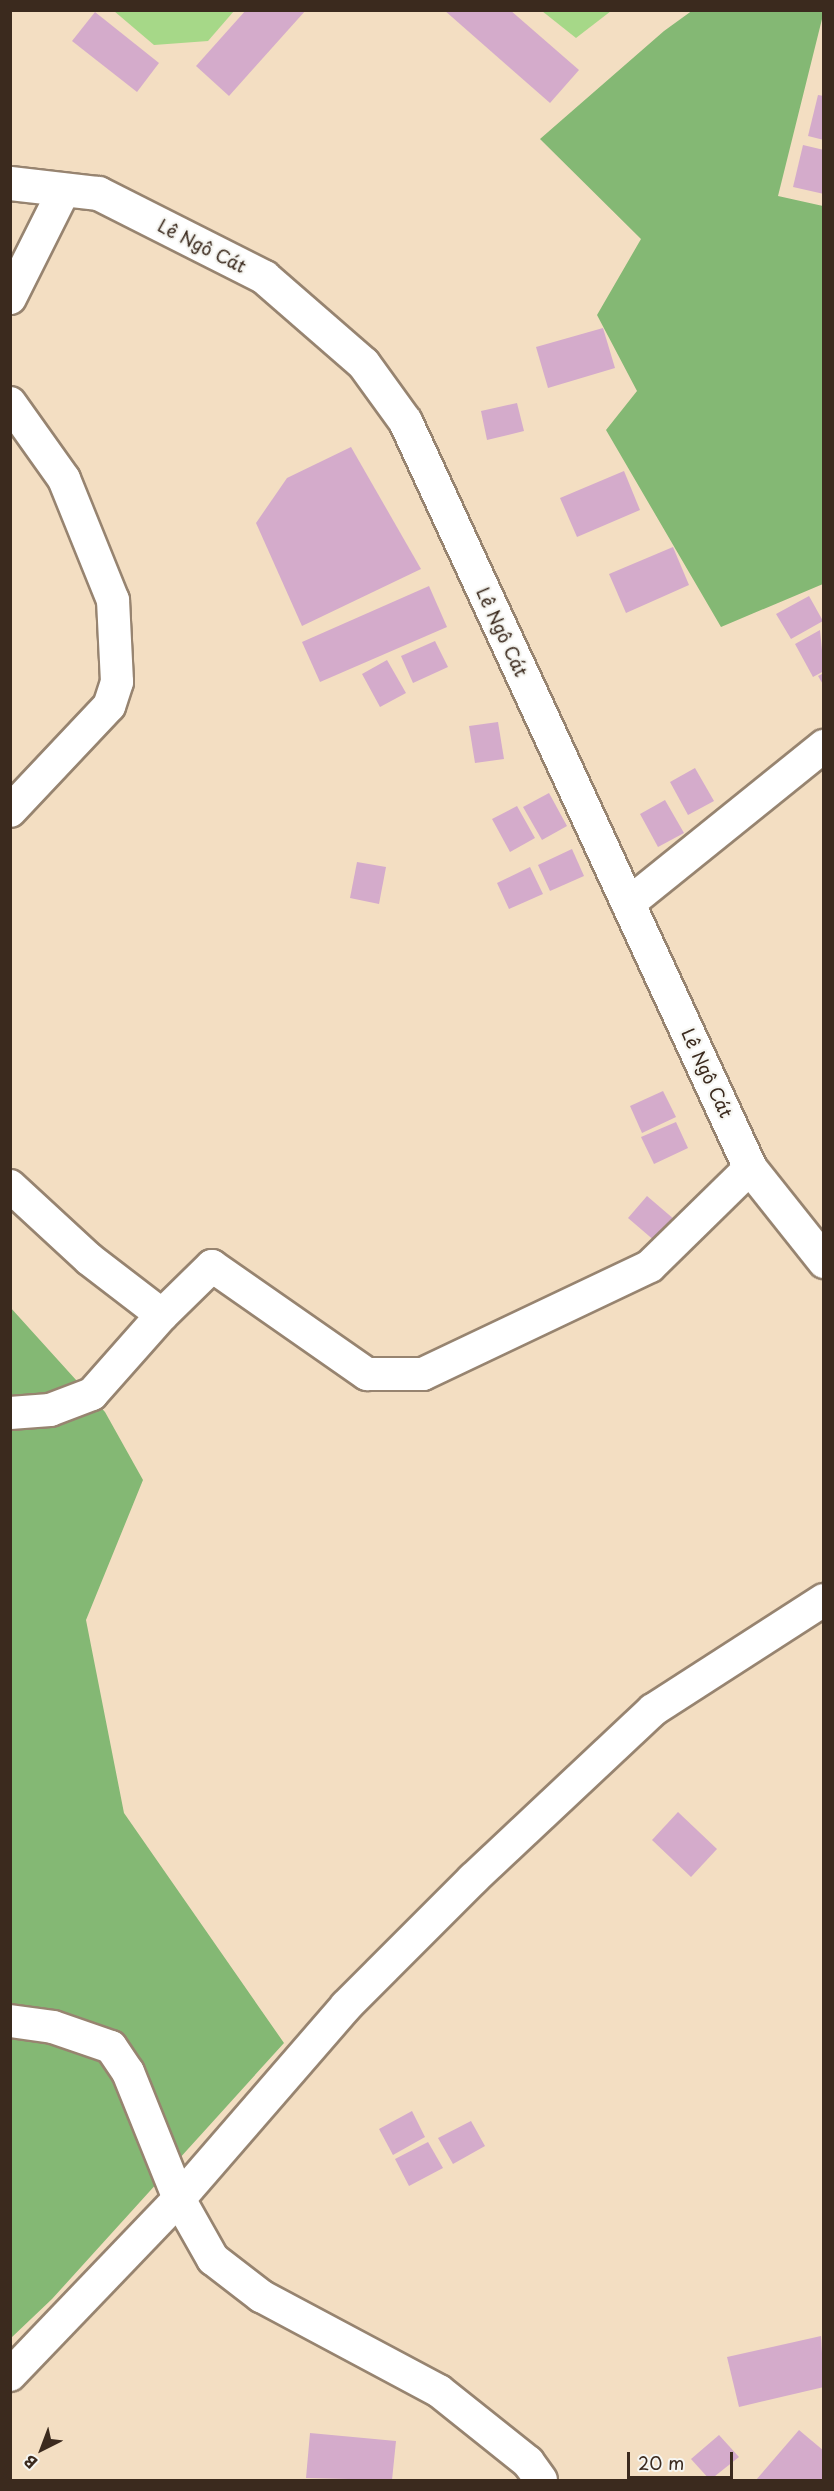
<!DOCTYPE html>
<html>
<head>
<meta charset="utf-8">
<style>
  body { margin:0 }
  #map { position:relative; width:834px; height:2491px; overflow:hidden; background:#f3dec2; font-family:"Playpen Sans",sans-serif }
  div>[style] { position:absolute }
  .green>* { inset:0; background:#a6d888 }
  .forest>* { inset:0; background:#84b874 }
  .building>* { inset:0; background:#d4abcb }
  .roads { filter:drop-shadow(2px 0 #978470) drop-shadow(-2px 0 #978470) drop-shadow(0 2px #978470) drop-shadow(0 -2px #978470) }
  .street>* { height:32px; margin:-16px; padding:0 16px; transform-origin:16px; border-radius:16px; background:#fff }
  .secondary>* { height:33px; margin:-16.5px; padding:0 16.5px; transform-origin:16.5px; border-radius:16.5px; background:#fff }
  span { translate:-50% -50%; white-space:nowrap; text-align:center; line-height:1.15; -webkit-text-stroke:4.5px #f6f6f2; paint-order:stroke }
  .street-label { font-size:18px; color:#3b2a1e }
  .frame { position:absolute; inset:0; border:12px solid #3b2a1e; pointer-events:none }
  .north { position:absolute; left:12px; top:2419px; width:60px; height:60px; -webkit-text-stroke:4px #f6f6f2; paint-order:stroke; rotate:222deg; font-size:16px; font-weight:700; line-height:24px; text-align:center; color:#3b2a1e }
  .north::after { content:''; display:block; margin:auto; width:21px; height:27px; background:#3b2a1e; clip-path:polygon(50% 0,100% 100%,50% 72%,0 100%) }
  .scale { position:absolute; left:627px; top:2452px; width:106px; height:27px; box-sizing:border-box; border:3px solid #3b2a1e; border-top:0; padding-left:8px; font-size:18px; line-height:21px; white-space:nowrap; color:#3b2a1e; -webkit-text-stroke:4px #f6f6f2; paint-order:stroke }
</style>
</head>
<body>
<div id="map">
  <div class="green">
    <div style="clip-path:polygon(114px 11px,234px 11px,208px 41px,154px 45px)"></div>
    <div style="clip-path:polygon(542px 11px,611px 11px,576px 38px)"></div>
  </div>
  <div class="forest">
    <div style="clip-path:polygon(693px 10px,824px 11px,778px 196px,823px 206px,823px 584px,721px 627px,606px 430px,637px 391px,597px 315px,641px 239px,540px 139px,664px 31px)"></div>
    <div style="clip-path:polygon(10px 1307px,105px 1412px,143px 1480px,86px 1620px,124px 1813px,284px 2043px,52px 2299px,11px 2338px)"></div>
  </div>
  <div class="building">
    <div style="clip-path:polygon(246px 10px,306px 10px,229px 96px,196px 66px)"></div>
    <div style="clip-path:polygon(444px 10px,510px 10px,579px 70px,550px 103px)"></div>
    <div style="clip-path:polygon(95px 12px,159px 63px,137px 92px,72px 41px)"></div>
    <div style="clip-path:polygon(818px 95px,824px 96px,824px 140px,808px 136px)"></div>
    <div style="clip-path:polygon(803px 145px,824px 150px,824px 194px,793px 187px)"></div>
    <div style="clip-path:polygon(603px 328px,615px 368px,548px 388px,536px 347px)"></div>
    <div style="clip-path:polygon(517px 403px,524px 431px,487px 440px,481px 411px)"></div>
    <div style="clip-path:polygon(351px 447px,421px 569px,302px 626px,256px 523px,287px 478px)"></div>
    <div style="clip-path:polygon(624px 471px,640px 510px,577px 537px,560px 498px)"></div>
    <div style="clip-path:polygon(673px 547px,689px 585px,626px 613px,609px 574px)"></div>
    <div style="clip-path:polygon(429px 586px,447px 627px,320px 682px,302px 642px)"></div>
    <div style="clip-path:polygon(809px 596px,823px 621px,791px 639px,776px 614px)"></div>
    <div style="clip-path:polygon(820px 630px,824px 671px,813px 677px,795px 644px)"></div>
    <div style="clip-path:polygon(435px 641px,448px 667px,413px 683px,401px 656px)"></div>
    <div style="clip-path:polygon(387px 660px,406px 693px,380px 707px,362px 674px)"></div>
    <div style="clip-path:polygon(824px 673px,824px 686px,818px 676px)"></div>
    <div style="clip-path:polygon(498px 722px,504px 759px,475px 763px,469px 726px)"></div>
    <div style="clip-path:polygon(695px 768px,714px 801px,688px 815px,670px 782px)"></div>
    <div style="clip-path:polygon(549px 793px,567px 826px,542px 840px,523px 807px)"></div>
    <div style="clip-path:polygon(665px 800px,684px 833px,658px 847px,640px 814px)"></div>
    <div style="clip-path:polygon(517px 806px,535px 838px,510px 852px,492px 819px)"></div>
    <div style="clip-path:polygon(572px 849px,584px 876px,550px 891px,538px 865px)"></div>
    <div style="clip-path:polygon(357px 862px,386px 867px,379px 904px,350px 898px)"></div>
    <div style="clip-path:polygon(530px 867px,543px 894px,509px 909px,497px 883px)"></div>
    <div style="clip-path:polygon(663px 1091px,676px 1117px,642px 1133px,630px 1106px)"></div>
    <div style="clip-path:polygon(676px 1122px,688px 1148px,654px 1164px,641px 1137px)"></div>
    <div style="clip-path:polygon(647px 1196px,675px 1220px,656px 1242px,628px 1218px)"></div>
    <div style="clip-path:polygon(678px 1812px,717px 1849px,691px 1877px,652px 1840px)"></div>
    <div style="clip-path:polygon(412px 2111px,425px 2137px,393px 2155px,379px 2129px)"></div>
    <div style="clip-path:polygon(471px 2121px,485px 2146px,453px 2164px,438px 2138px)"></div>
    <div style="clip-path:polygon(428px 2142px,443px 2168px,409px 2186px,395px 2159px)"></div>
    <div style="clip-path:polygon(821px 2336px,824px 2387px,739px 2407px,727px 2357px)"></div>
    <div style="clip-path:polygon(799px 2430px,824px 2451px,824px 2480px,756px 2480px)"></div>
    <div style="clip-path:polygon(310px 2433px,396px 2441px,392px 2480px,306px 2478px)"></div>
    <div style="clip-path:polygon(719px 2435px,739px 2457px,710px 2480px,691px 2459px)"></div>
  </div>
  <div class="roads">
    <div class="street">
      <div style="left:10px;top:298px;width:121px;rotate:-63.4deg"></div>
      <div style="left:10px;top:403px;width:93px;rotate:54.6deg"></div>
      <div style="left:64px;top:479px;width:131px;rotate:68deg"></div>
      <div style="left:113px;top:600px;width:82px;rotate:87.2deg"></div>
      <div style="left:117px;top:682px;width:25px;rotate:108deg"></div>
      <div style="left:109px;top:706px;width:144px;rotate:133.3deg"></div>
      <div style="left:628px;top:904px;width:252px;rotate:-38.9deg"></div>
      <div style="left:10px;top:1186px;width:108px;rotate:42.7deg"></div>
      <div style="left:89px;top:1259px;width:92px;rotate:37.5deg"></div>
      <div style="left:162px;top:1315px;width:70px;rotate:-44.4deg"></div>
      <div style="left:212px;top:1266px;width:189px;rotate:34.9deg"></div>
      <div style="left:367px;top:1374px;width:56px"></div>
      <div style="left:423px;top:1374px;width:251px;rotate:-25.4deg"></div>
      <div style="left:650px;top:1266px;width:140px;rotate:-44.4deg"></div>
      <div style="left:10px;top:1413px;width:40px;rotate:-4.3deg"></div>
      <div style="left:50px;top:1410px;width:45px;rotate:-20.9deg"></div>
      <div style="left:92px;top:1394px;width:106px;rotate:-48.5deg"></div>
      <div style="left:10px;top:2021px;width:43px;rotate:7.9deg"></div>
      <div style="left:53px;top:2027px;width:61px;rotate:19deg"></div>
      <div style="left:111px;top:2047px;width:30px;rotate:56deg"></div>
      <div style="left:128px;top:2072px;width:137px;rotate:68.1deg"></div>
      <div style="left:179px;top:2199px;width:69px;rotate:60.5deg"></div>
      <div style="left:213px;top:2259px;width:61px;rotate:37.6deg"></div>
      <div style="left:261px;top:2296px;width:202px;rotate:28.1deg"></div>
      <div style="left:439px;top:2391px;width:114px;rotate:38.6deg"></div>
      <div style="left:528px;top:2462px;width:22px;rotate:54deg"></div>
      <div style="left:10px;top:2375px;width:244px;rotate:-46.2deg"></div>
      <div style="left:179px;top:2199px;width:255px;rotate:-49.1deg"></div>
      <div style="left:346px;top:2006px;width:180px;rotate:-45deg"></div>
      <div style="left:473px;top:1879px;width:247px;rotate:-43.2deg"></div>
      <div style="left:653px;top:1710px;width:203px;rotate:-32.8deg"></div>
    </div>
    <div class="secondary">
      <div style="left:10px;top:183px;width:89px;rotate:6.5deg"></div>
      <div style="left:98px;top:193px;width:186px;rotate:26.8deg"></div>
      <div style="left:264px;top:277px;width:131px;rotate:41deg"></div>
      <div style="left:363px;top:363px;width:72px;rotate:54.1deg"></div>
      <div style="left:405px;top:421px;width:823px;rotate:65.21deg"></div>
      <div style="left:750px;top:1168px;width:119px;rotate:51.5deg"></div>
    </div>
  </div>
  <div class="street-label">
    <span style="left:202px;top:246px;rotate:27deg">Lê Ngô Cát</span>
    <span style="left:502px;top:632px;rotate:65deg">Lê Ngô Cát</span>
    <span style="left:707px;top:1073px;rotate:65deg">Lê Ngô Cát</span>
  </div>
  <div class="frame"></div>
  <div class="north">B</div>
  <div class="scale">20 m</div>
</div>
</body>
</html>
